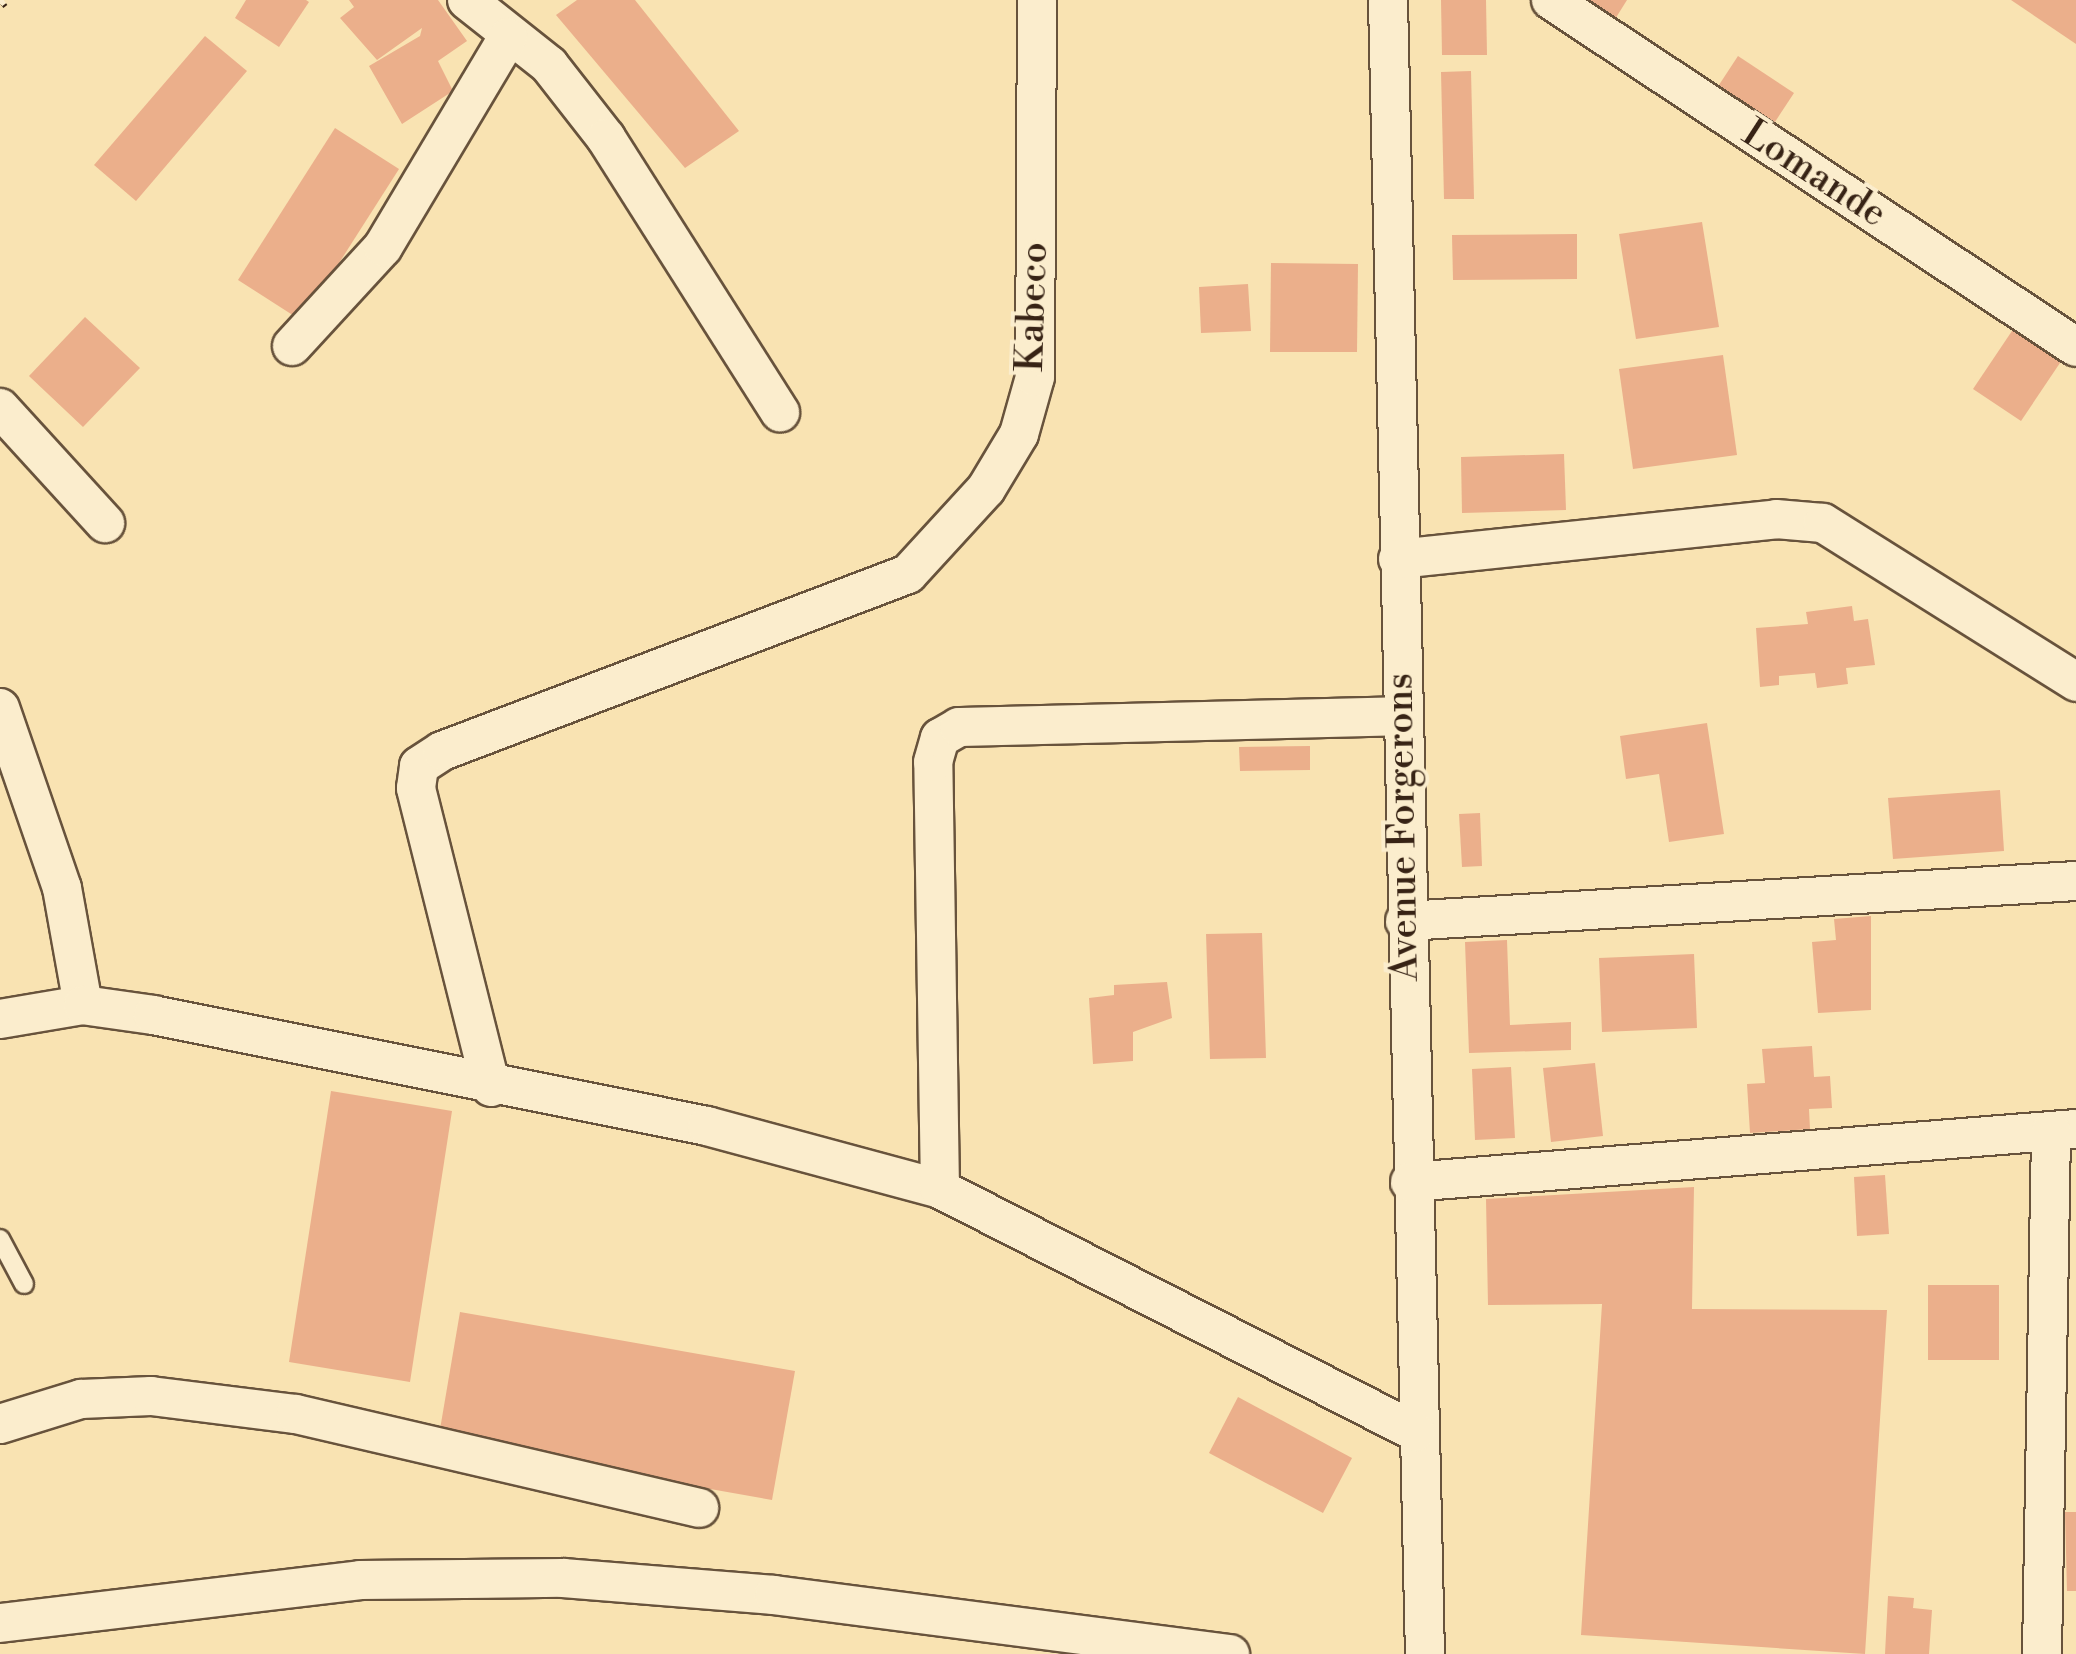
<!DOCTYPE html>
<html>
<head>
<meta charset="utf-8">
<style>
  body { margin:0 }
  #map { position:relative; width:2076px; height:1654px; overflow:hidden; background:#f9e3b2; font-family:"Libre Bodoni",serif }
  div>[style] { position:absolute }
  .building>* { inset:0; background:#ebaf8b }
  .roads { filter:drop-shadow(2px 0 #68533c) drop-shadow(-2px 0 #68533c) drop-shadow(0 2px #68533c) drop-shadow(0 -2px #68533c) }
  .lane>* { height:18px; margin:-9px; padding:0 9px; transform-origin:9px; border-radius:9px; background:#fbedcd }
  .street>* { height:38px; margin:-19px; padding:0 19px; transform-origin:19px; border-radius:19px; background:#fbedcd }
  .rail>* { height:11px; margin-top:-5.5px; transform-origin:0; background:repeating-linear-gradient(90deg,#fbedcd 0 22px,#372315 0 44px); box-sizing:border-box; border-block:2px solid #372315 }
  span { translate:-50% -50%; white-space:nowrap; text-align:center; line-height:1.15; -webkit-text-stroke:8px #fbedcd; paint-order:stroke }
  .street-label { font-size:38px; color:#372315 }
</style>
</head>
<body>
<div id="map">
  <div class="building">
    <div style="clip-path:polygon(246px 0,306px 0,309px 2px,279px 47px,235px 18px)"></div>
    <div style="clip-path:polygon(349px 0,438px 0,467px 41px,438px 61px,453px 91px,402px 124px,369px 66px,420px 36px,422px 28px,377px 60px,340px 18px,354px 7px)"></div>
    <div style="clip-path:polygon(577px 0,635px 0,739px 131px,685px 168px,556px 15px)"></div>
    <div style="clip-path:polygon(1441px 0,1486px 0,1487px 55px,1442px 55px)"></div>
    <div style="clip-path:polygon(1574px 0,1627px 0,1612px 24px)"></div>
    <div style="clip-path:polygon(2011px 0,2076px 0,2076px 44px)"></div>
    <div style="clip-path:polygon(205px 36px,247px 71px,136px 201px,94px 165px)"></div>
    <div style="clip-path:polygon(1738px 56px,1794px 93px,1771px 128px,1715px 91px)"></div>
    <div style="clip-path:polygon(1471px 71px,1474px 199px,1444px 199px,1441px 72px)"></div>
    <div style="clip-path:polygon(335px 128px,399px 169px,302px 321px,238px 280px)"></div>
    <div style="clip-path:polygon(1702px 222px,1719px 327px,1636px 339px,1619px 234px)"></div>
    <div style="clip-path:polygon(1577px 234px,1577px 279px,1453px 280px,1452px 235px)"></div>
    <div style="clip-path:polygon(1271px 263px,1358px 264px,1357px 352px,1270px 352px)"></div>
    <div style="clip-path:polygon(1248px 284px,1251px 331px,1201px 333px,1199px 287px)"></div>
    <div style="clip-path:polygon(85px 317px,140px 368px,83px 427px,29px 376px)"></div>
    <div style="clip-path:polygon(2018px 322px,2066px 354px,2021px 421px,1973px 389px)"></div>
    <div style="clip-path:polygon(1723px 355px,1737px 455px,1633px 469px,1619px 369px)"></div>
    <div style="clip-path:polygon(1564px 454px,1566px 510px,1462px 513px,1461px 457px)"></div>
    <div style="clip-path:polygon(1852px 606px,1854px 621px,1868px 619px,1875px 665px,1846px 668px,1848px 684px,1817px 688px,1815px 673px,1779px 676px,1779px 685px,1760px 687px,1756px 628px,1808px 624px,1806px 612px)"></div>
    <div style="clip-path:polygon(1707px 723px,1724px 834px,1669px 842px,1659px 774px,1626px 779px,1620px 736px)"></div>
    <div style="clip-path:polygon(1310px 746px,1310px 770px,1240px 771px,1239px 747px)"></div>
    <div style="clip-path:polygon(2000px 790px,2004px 851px,1893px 859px,1888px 798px)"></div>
    <div style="clip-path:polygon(1480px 813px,1482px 866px,1462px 867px,1459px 814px)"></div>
    <div style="clip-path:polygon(1871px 916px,1871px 1010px,1818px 1013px,1812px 942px,1836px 940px,1834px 919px)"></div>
    <div style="clip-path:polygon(1262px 933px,1266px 1058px,1210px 1059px,1206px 934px)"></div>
    <div style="clip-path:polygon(1507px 940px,1510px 1025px,1571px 1022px,1571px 1050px,1469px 1053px,1465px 942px)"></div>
    <div style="clip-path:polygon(1694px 954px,1697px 1028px,1602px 1032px,1599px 958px)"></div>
    <div style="clip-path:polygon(1167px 982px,1172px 1018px,1133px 1032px,1133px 1061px,1093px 1064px,1089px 998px,1114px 995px,1114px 985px)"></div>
    <div style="clip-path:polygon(1812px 1046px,1814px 1077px,1830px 1076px,1832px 1108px,1809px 1109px,1810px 1129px,1750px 1133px,1747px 1084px,1765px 1083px,1762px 1049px)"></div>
    <div style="clip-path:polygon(1595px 1063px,1603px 1136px,1551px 1142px,1543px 1068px)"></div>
    <div style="clip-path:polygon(1511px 1067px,1515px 1138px,1475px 1140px,1472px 1069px)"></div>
    <div style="clip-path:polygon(331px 1091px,452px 1111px,410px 1382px,289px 1362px)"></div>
    <div style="clip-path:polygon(1885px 1175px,1889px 1234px,1857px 1236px,1854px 1177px)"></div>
    <div style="clip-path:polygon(1694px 1187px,1692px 1309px,1887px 1310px,1865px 1654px,1581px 1635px,1602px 1304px,1488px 1305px,1486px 1199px)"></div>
    <div style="clip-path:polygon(1928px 1285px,1999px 1285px,1999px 1360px,1928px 1360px)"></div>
    <div style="clip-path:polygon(460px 1312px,795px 1371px,772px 1500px,438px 1441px)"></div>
    <div style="clip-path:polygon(1238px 1397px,1352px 1458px,1323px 1513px,1209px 1453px)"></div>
    <div style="clip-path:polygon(2065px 1512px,2076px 1512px,2076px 1591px,2067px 1591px)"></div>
    <div style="clip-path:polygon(1888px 1596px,1914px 1598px,1913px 1608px,1932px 1610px,1929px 1654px,1885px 1654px)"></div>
  </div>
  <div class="roads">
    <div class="lane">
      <div style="left:0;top:1239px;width:51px;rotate:61.9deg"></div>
    </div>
    <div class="street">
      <div style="left:467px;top:0;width:105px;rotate:38.4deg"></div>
      <div style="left:549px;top:65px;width:93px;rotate:52deg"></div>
      <div style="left:606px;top:138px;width:325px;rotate:57.6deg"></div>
      <div style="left:1388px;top:0;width:1654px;rotate:88.72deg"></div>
      <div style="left:1551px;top:0;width:629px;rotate:33.46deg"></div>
      <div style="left:292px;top:346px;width:134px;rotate:-47.4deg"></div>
      <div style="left:383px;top:247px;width:244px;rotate:-59.2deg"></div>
      <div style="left:0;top:408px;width:156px;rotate:47.6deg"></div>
      <div style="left:1398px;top:559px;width:380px;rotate:-6deg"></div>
      <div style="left:1776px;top:519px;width:47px;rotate:4.9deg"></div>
      <div style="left:1823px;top:523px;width:299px;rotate:32.1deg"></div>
      <div style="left:0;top:708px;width:190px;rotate:71deg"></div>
      <div style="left:62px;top:888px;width:119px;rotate:79.8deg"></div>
      <div style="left:1405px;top:921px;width:672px;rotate:-3.41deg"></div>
      <div style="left:0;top:1019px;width:84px;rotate:-9.6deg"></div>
      <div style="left:83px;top:1005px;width:71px;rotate:8.1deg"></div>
      <div style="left:153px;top:1015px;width:565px;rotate:11.33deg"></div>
      <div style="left:707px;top:1126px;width:241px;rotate:15.1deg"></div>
      <div style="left:940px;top:1189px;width:534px;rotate:27.04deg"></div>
      <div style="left:491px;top:1087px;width:308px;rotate:-104.1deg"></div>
      <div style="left:416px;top:788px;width:22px;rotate:-82deg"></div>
      <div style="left:419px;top:766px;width:27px;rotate:-33deg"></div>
      <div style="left:442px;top:751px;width:498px;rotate:-20.8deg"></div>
      <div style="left:908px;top:574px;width:115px;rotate:-47.5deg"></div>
      <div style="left:986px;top:489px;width:64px;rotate:-59deg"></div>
      <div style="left:1019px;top:434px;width:59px;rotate:-74.3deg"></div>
      <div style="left:1035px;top:377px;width:377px;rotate:-89.7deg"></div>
      <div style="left:1410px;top:1182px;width:668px;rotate:-4.55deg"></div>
      <div style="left:940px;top:1189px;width:427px;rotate:-90.9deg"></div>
      <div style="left:933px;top:762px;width:25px;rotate:-74deg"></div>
      <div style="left:940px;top:738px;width:22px;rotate:-30deg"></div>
      <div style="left:959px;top:727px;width:441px;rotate:-1.4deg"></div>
      <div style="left:0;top:1424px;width:85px;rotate:-17.2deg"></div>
      <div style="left:81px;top:1399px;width:70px;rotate:-2.5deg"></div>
      <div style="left:151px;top:1396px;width:146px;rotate:7.1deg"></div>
      <div style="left:296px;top:1414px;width:414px;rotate:13.1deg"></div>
      <div style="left:0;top:1623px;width:363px;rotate:-6.8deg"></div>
      <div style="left:360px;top:1580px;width:203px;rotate:-0.6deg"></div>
      <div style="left:563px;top:1578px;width:212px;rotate:4.6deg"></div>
      <div style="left:774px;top:1595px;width:460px;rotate:7.4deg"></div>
      <div style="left:2042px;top:1654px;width:523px;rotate:-89.01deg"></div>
    </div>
  </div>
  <div class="rail">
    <div style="left:0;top:3px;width:5px;rotate:-37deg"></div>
  </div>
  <div class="street-label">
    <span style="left:1814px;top:174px;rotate:33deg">Lomande</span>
    <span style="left:1033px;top:307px;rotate:-88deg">Kabeco</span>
    <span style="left:1403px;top:827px;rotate:-91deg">Avenue Forgerons</span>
  </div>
</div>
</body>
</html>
